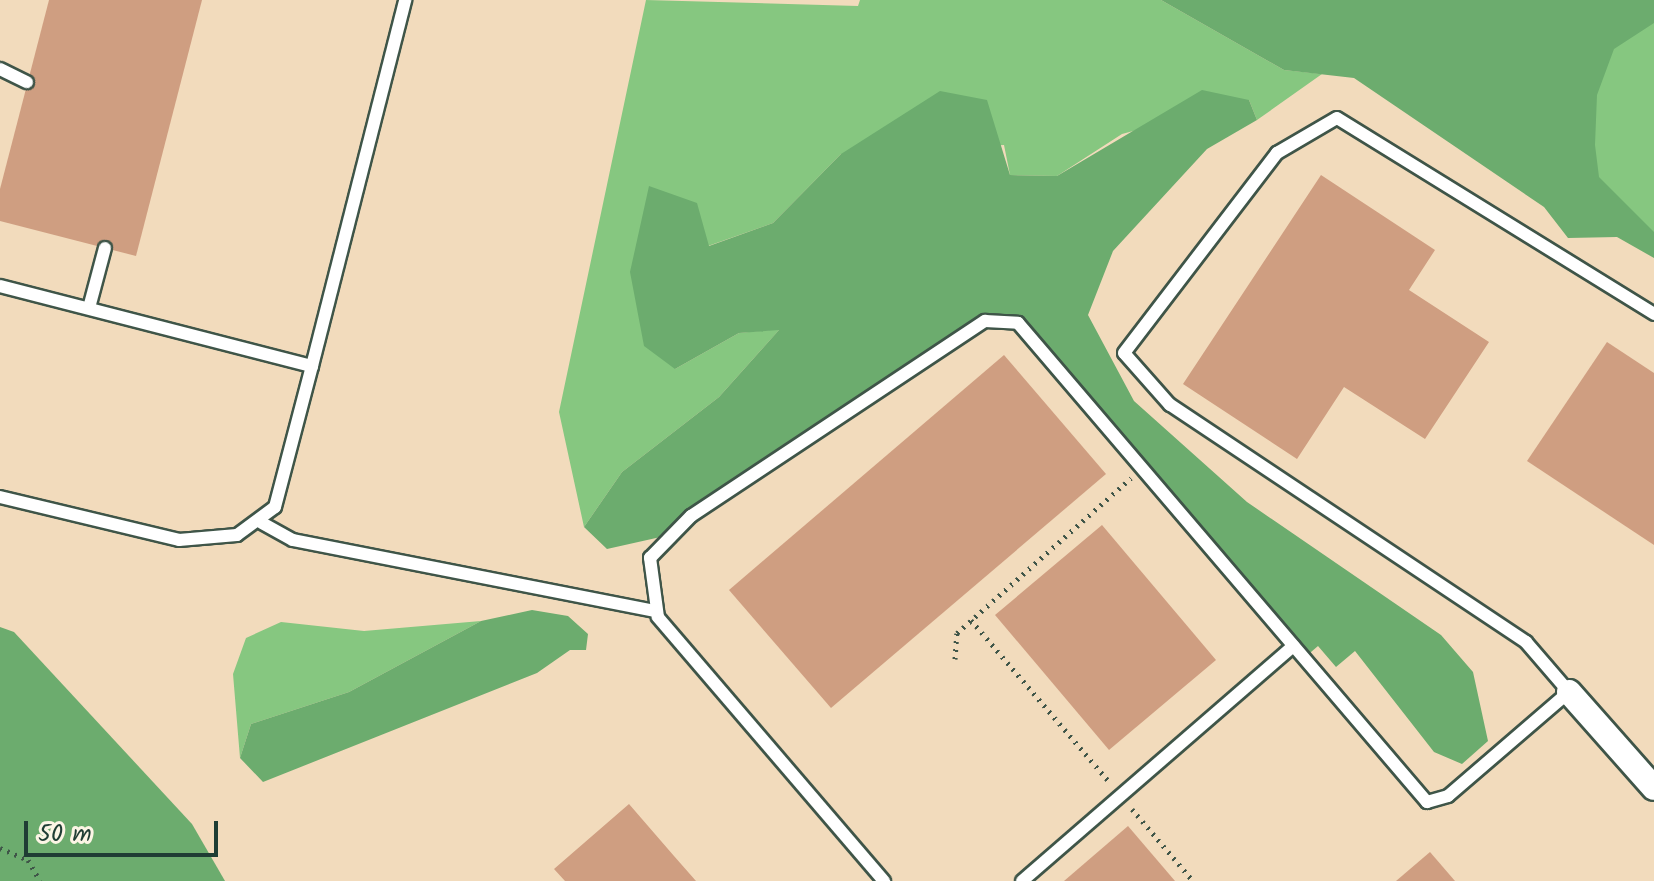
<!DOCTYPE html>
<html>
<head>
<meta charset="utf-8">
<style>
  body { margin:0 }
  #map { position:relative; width:1654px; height:881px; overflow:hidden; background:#f2dbbc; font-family:Kalam,sans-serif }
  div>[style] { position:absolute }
  .green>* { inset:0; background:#86c780 }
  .forest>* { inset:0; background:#6cac6e }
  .building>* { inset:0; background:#cf9e81 }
  .path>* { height:5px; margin-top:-2.5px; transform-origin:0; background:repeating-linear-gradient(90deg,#3f5548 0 2px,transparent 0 8px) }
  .roads { filter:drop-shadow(2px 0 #3f5548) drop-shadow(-2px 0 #3f5548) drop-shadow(0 2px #3f5548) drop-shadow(0 -2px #3f5548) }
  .lane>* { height:12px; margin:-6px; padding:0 6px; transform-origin:6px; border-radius:6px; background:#fff }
  .street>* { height:24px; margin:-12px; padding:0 12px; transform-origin:12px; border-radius:12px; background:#fff }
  span { translate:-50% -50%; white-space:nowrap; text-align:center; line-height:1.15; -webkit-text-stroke:7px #fcf5e5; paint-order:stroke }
  .scale { position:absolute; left:24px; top:821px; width:194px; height:36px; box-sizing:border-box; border:4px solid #1f3d34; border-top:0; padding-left:10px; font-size:24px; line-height:28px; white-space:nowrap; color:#1f3d34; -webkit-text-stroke:6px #fcf5e5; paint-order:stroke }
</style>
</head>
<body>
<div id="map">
  <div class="green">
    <div style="clip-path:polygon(646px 0,858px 6px,860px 0,1161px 0,1284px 70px,1322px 74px,1257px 120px,1249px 100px,1122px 134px,1057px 176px,1010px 175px,1004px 145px,841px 154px,773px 223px,708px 246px,675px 369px,739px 333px,780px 329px,719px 397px,622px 472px,584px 527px,559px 412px)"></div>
    <div style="clip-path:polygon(1654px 0,1654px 248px,1353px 52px)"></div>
    <div style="clip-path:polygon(481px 621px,349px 692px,251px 724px,240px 758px,233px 674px,246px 638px,281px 622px,364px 631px)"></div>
  </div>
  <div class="forest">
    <div style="clip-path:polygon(1161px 0,1654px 0,1654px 23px,1614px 49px,1597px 95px,1595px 145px,1599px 177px,1654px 232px,1654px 258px,1617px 237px,1568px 238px,1544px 207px,1354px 78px,1284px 70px)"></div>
    <div style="clip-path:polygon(1202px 90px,1249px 100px,1257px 120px,1207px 149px,1113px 251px,1088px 315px,1134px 401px,1247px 502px,1441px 635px,1473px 672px,1488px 741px,1462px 764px,1434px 752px,1355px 651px,1336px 667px,1318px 646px,1304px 658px,1018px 323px,985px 321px,665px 536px,607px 549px,584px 527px,622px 472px,719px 397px,779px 330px,739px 333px,675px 369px,644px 346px,630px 272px,649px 186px,697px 203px,709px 246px,773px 223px,841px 154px,940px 91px,987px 100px,1010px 175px,1057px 176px)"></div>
    <div style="clip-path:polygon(532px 610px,568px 616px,588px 634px,586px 650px,570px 650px,537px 673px,263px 782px,240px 758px,251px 724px,349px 692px,481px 621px)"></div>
    <div style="clip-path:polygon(0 627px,14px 632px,192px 824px,225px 881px,0 881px)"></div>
  </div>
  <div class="building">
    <div style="clip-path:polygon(49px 0,202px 0,136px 256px,0 221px,0 189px)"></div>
    <div style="clip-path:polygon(1321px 175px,1435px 250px,1409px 290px,1489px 342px,1425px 439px,1344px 387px,1297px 459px,1183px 384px)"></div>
    <div style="clip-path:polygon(1607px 342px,1654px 373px,1654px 545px,1527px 461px)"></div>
    <div style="clip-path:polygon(1004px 355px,1106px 474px,831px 708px,729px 590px)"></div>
    <div style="clip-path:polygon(1102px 525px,1216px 660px,1109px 750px,995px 615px)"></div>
    <div style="clip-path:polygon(629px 804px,674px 856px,696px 881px,565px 881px,554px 869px)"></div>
    <div style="clip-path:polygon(1128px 826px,1175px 881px,1064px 881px)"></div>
    <div style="clip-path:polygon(1430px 852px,1455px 881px,1396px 881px)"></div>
  </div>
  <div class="path">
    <div style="left:971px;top:620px;width:214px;rotate:49.5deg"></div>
    <div style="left:955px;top:659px;width:26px;rotate:-86deg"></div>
    <div style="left:957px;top:633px;width:233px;rotate:-41.7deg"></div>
    <div style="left:1132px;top:809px;width:94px;rotate:49.7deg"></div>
    <div style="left:0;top:848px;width:30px;rotate:23deg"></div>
    <div style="left:28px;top:860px;width:24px;rotate:60deg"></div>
  </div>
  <div class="roads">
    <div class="lane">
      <div style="left:0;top:69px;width:30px;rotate:26deg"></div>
      <div style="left:0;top:286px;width:322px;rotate:14.4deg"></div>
      <div style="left:312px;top:366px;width:378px;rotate:-75.7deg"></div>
      <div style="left:89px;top:308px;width:62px;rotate:-75.1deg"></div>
      <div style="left:0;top:497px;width:184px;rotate:13.5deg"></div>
      <div style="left:179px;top:540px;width:58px;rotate:-4.9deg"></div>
      <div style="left:237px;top:535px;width:47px;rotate:-36.4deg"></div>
      <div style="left:275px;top:507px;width:146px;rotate:-75.3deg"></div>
      <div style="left:262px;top:523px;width:35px;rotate:29deg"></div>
      <div style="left:293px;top:540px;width:370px;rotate:11.1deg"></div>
      <div style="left:884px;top:881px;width:348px;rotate:-130.6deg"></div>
      <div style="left:658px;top:617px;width:60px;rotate:-97.7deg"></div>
      <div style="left:650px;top:558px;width:59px;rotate:-45.7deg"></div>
      <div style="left:691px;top:516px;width:353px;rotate:-33.6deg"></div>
      <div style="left:985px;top:321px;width:33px;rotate:3deg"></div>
      <div style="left:1018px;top:323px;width:630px;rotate:49.51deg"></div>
      <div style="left:1427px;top:802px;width:22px;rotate:-16deg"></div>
      <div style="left:1448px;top:796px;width:160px;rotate:-40.7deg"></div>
      <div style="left:1569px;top:692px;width:66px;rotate:-130.7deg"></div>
      <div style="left:1526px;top:642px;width:428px;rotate:-146.3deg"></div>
      <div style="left:1170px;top:405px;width:69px;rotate:-131.5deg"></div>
      <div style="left:1124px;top:353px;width:252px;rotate:-52.6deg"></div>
      <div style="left:1277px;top:153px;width:69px;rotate:-30.3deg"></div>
      <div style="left:1337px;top:118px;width:373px;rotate:31.7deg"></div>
      <div style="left:1022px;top:881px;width:359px;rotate:-40.9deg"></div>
    </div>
    <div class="street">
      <div style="left:1569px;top:692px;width:128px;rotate:48.5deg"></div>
    </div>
  </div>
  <div class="scale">50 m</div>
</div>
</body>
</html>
